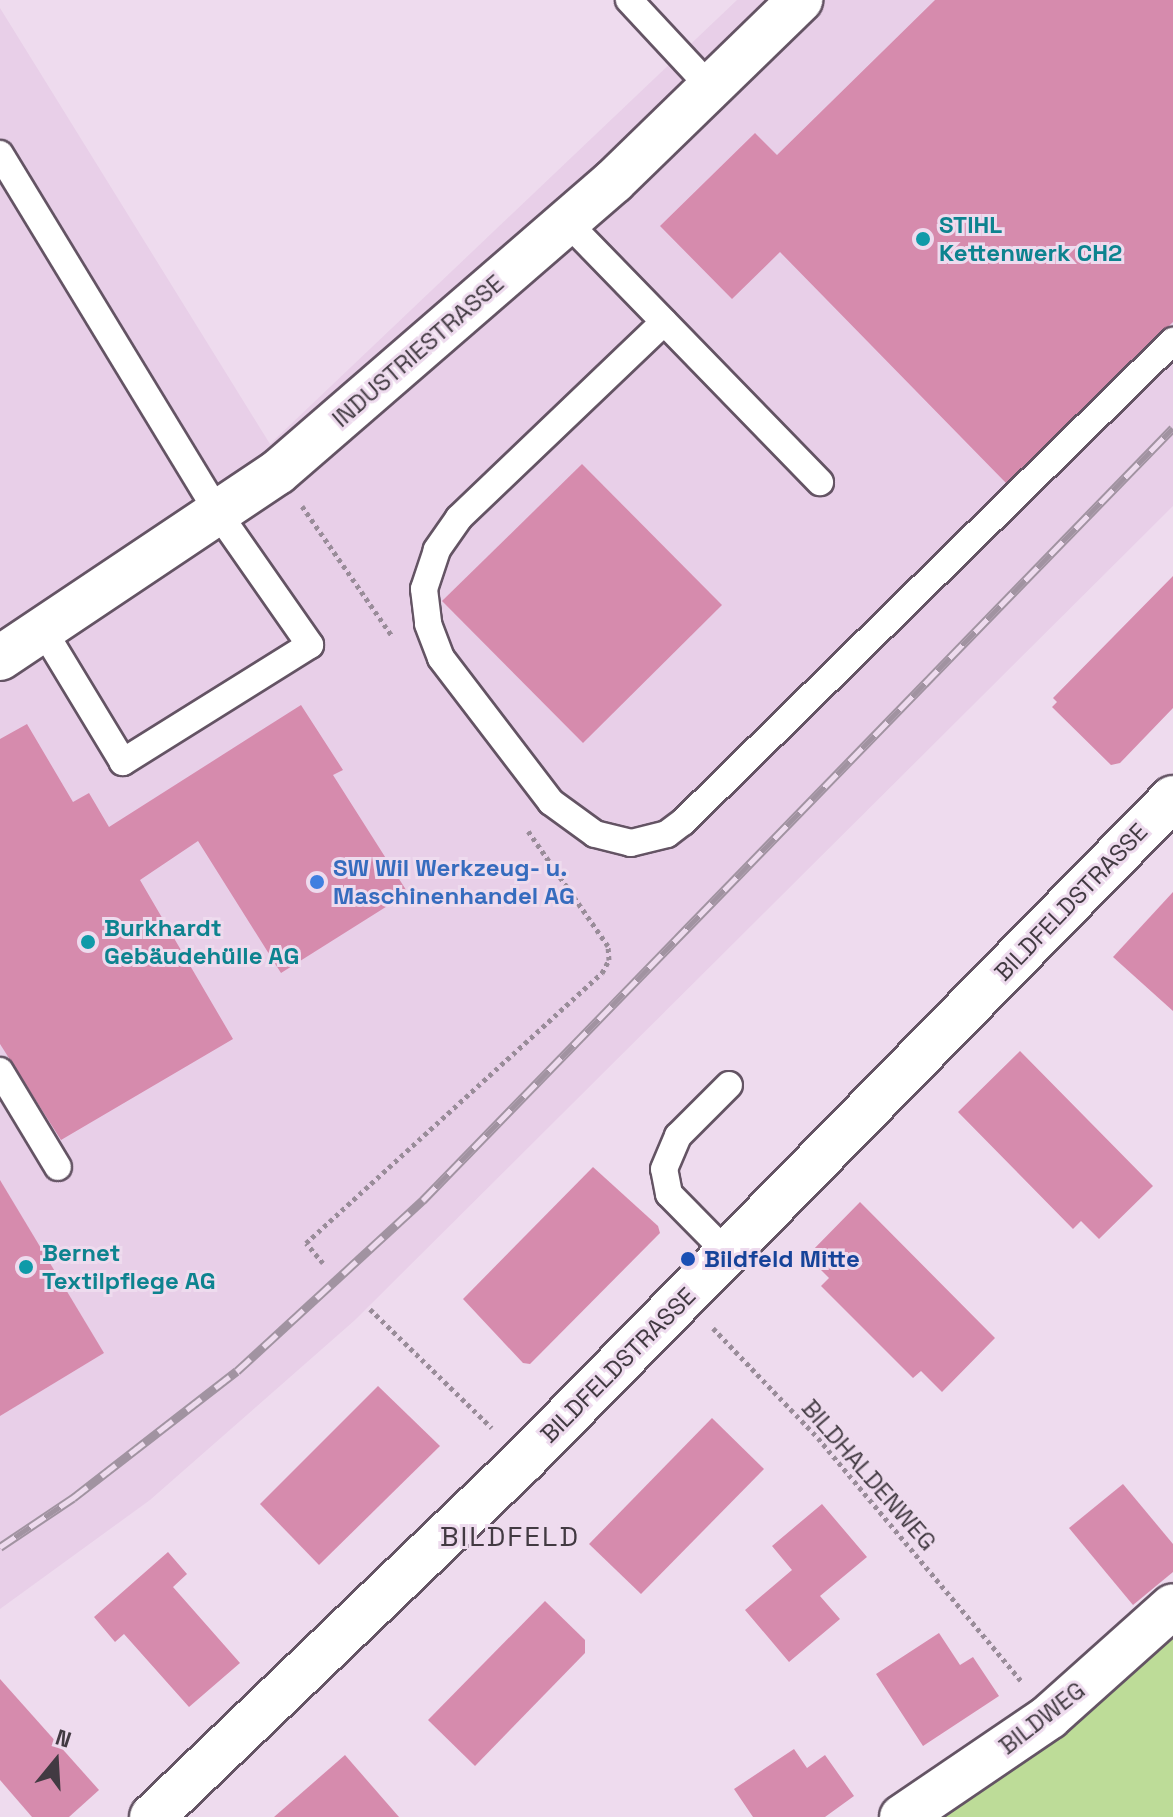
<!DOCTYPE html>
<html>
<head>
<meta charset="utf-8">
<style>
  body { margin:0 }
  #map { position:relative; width:1173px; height:1817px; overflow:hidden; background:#eedbee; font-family:"Space Grotesk",sans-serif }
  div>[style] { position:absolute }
  .built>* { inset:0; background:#e8cfe8 }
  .green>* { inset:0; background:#bddc98 }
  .building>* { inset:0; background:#d68bad }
  .path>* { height:5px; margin-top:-2.5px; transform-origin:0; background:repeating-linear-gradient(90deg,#998c99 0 4px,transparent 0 8px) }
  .roads { filter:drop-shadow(2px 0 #645464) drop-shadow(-2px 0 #645464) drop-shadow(0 2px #645464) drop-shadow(0 -2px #645464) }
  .lane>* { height:26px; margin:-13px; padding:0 13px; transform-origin:13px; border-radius:13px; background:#fff }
  .street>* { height:44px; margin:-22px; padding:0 22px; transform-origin:22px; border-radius:22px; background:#fff }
  .rail>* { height:9px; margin-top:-4.5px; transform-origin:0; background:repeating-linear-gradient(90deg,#eedbee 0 18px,#a193a1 0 36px); box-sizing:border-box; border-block:2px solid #a193a1 }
  .dots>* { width:22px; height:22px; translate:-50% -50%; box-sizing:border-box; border:4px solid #eedbee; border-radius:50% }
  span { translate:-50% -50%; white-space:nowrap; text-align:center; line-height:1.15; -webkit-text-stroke:6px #eedbee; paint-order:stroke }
  .culture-label { font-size:24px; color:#0d838f; font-weight:700 }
  .left { translate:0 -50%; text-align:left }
  .street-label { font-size:24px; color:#423a42 }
  .shop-label { font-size:24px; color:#366cbe; font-weight:700 }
  .transit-label { font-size:24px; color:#164399; font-weight:700 }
  .quarter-label { font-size:28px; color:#423a42; letter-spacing:2px }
  .north { position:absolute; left:16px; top:1721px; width:80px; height:80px; -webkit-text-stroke:6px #eedbee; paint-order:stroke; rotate:18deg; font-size:22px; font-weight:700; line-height:32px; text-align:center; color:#423a42 }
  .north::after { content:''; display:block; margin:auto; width:28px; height:36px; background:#423a42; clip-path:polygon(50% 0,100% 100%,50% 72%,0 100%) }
</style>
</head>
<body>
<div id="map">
  <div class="built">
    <div style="clip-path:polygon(737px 0,1173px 0,1173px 506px,355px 1320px,150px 1500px,0 1609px,0 8px,270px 444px)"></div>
  </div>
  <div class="green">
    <div style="clip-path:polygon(1173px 1626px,1173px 1817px,922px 1817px)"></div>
  </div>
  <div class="building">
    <div style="clip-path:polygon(935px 0,1173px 0,1173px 322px,1006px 483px,780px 252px,732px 299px,660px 226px,755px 133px,777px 155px)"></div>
    <div style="clip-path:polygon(582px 464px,722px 605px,583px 743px,442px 601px)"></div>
    <div style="clip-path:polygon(1173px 576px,1173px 708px,1120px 763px,1111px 765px,1052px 707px,1057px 702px,1053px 698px)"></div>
    <div style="clip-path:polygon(301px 705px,343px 770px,333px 775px,408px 893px,281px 973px,198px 841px,140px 880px,233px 1039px,61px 1140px,0 1044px,0 739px,27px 724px,73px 802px,89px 793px,109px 827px)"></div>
    <div style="clip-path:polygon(1173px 892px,1173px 1011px,1113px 957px)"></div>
    <div style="clip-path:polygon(1020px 1051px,1153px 1186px,1099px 1239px,1081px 1221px,1073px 1229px,958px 1112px)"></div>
    <div style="clip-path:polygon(593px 1167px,658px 1226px,660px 1233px,530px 1364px,523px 1363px,463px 1299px)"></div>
    <div style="clip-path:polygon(0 1180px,104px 1353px,0 1416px)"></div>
    <div style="clip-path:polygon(860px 1202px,995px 1338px,942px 1392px,921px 1371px,913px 1378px,821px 1286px,829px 1278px,807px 1256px)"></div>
    <div style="clip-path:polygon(378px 1386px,440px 1446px,319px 1565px,260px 1504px)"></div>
    <div style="clip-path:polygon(712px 1418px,764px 1469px,641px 1594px,589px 1544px)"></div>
    <div style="clip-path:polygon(1123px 1484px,1173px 1544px,1173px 1572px,1133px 1605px,1069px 1528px)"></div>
    <div style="clip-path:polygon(822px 1504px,867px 1557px,820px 1596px,840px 1619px,789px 1662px,745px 1610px,792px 1570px,772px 1546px)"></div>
    <div style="clip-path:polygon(168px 1552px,187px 1574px,173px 1587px,240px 1663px,189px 1707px,124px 1634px,115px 1642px,94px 1617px)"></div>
    <div style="clip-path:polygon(545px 1601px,585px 1640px,585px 1653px,475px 1766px,428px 1720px)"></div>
    <div style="clip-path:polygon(939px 1633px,960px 1665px,973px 1657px,999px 1696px,923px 1746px,876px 1674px)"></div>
    <div style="clip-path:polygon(0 1679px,99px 1790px,69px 1817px,32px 1817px,0 1780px)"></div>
    <div style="clip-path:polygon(794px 1749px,807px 1768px,825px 1755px,854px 1796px,825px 1817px,753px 1817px,734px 1789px)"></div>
    <div style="clip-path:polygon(345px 1755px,399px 1817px,274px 1817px)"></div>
  </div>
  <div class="path">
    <div style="left:302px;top:506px;width:158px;rotate:55.3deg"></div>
    <div style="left:323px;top:1263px;width:26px;rotate:-130deg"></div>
    <div style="left:306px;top:1243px;width:401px;rotate:-42.4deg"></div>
    <div style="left:602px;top:973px;width:15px;rotate:-62deg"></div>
    <div style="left:609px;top:960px;width:14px;rotate:-94deg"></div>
    <div style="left:608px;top:946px;width:140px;rotate:-124.8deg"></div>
    <div style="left:370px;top:1309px;width:170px;rotate:44.3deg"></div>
    <div style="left:713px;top:1328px;width:152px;rotate:46.3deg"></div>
    <div style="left:818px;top:1438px;width:318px;rotate:50.1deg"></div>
  </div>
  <div class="roads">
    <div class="lane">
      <div style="left:629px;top:0;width:120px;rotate:47deg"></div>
      <div style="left:0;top:154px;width:420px;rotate:58.7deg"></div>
      <div style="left:218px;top:513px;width:161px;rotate:55.1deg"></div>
      <div style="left:310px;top:645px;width:221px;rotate:148deg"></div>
      <div style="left:123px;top:762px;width:154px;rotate:-121.2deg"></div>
      <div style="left:567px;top:222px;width:363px;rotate:45.8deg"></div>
      <div style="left:664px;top:322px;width:284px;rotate:136.3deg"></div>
      <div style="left:459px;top:518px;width:39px;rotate:125deg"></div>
      <div style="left:437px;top:550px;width:41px;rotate:108.4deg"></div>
      <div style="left:424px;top:589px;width:35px;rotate:83deg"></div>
      <div style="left:428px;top:624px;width:36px;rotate:69deg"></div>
      <div style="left:441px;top:658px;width:181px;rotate:52.6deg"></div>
      <div style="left:551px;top:802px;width:54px;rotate:36deg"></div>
      <div style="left:595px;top:834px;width:37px;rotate:14deg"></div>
      <div style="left:631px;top:843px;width:37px;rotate:-14deg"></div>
      <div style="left:667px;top:834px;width:20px;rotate:-37deg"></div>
      <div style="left:683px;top:822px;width:687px;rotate:-44.47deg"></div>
      <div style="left:0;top:1071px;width:112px;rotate:58.9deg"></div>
      <div style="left:728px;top:1254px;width:84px;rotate:-134.5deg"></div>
      <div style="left:669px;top:1194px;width:25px;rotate:-101deg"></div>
      <div style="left:664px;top:1169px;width:36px;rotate:-67deg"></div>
      <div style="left:678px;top:1136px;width:72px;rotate:-45deg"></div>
    </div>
    <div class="street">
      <div style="left:0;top:658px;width:334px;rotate:-33.8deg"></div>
      <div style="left:278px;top:472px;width:444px;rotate:-40.9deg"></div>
      <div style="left:614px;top:181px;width:260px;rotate:-44.2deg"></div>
      <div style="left:152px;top:1817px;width:516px;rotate:-43.82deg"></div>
      <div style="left:524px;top:1460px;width:927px;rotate:-45.57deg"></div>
      <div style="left:902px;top:1817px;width:178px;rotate:-34.2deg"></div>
      <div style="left:1049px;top:1717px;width:166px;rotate:-41.8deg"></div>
    </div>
  </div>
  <div class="rail">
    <div style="left:0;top:1547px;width:88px;rotate:-33.9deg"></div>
    <div style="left:73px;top:1498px;width:207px;rotate:-37.8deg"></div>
    <div style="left:237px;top:1371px;width:253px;rotate:-42.6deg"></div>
    <div style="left:423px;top:1200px;width:1076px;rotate:-45.83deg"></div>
  </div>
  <div class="dots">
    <div style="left:923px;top:239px;background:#0f9aa8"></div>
    <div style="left:317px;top:882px;background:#3f7fe0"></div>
    <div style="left:88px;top:942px;background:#0f9aa8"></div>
    <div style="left:688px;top:1259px;background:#1a4fb4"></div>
    <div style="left:26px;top:1267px;background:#0f9aa8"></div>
  </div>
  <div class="culture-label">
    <span class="left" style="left:939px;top:239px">STIHL<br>Kettenwerk CH2</span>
    <span class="left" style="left:104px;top:942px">Burkhardt<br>Gebäudehülle AG</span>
    <span class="left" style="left:42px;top:1267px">Bernet<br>Textilpflege AG</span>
  </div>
  <div class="street-label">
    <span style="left:418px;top:351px;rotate:-41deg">INDUSTRIESTRASSE</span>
    <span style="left:1071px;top:902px;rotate:-46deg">BILDFELDSTRASSE</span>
    <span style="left:618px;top:1365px;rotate:-45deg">BILDFELDSTRASSE</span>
    <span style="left:869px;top:1475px;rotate:49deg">BILDHALDENWEG</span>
    <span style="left:1042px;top:1718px;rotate:-38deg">BILDWEG</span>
  </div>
  <div class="shop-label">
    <span class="left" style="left:333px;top:882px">SW Wil Werkzeug- u.<br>Maschinenhandel AG</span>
  </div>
  <div class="transit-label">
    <span class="left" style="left:704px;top:1259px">Bildfeld Mitte</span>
  </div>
  <div class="quarter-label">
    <span style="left:510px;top:1536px">BILDFELD</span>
  </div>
  <div class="north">N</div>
</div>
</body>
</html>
